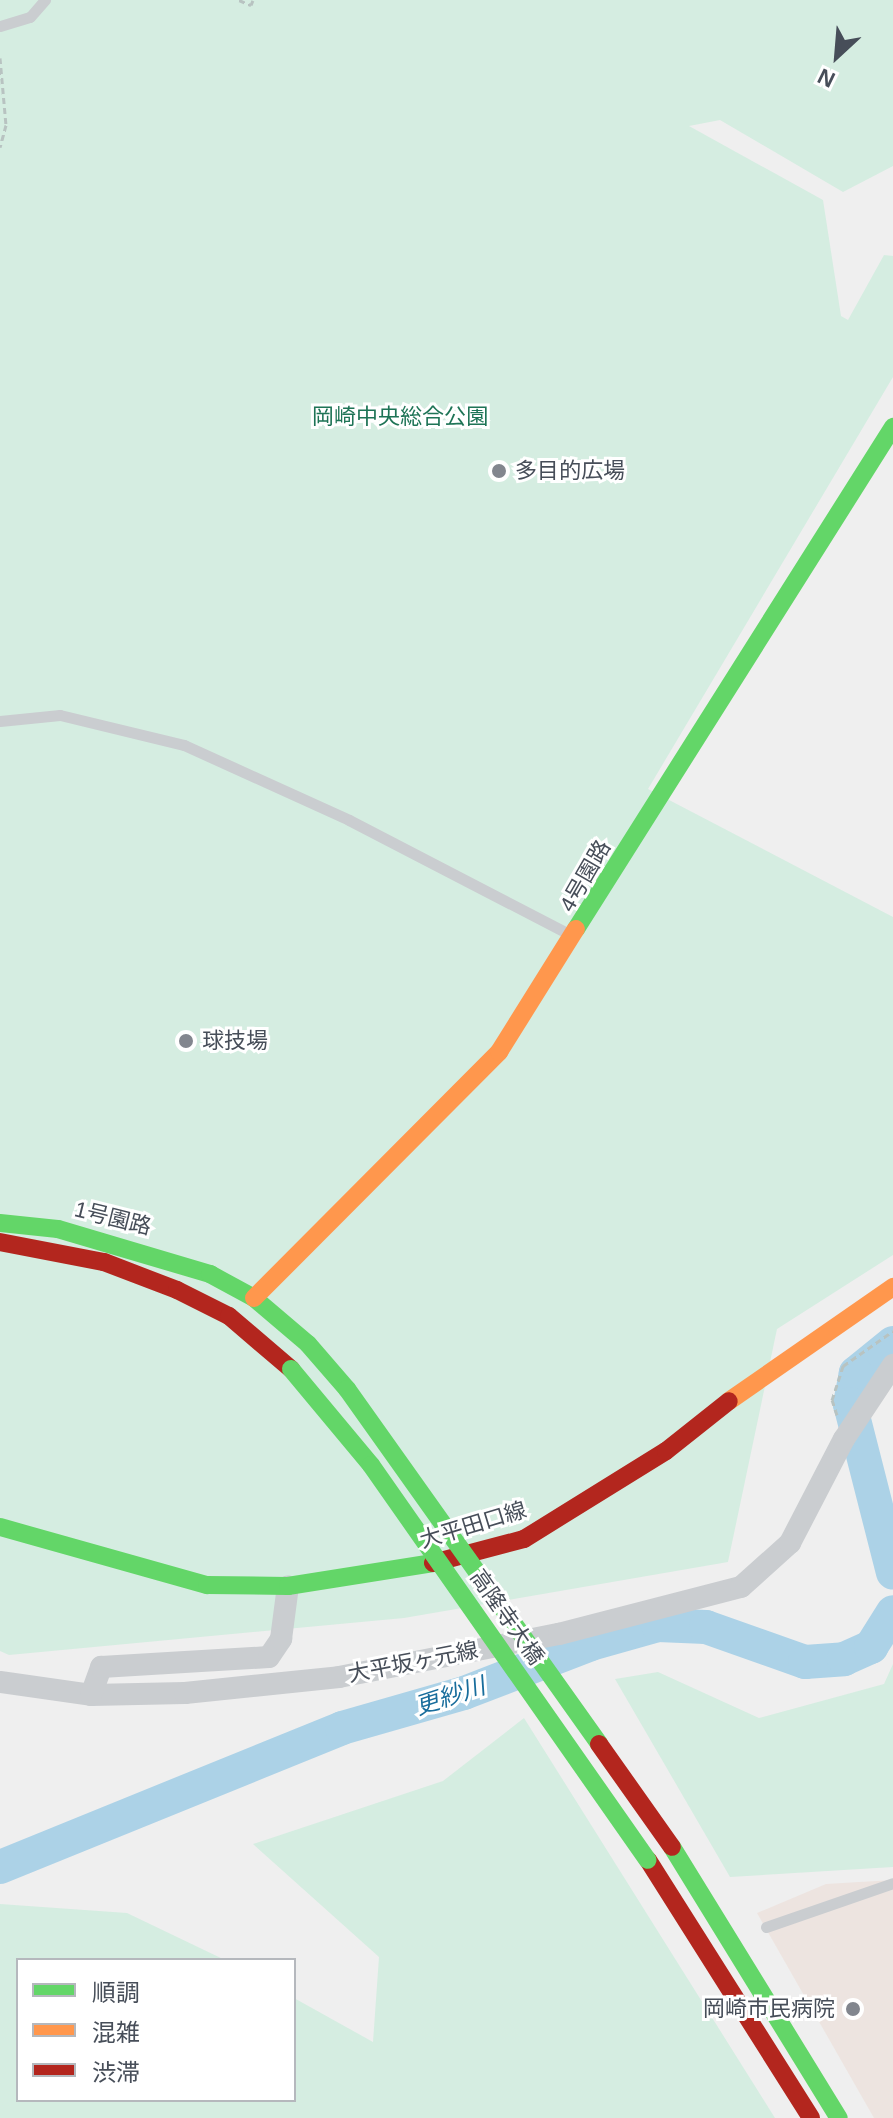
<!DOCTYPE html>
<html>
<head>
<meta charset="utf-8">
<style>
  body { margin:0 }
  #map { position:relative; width:893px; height:2118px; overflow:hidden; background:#efefef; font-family:Arial,"Noto Sans JP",sans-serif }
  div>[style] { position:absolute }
  .medical>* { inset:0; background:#ede4e0 }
  .green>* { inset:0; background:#d5ede1 }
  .river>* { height:34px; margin:-17px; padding:0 17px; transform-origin:17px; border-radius:17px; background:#acd2e7 }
  .path>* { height:3px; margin-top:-1.5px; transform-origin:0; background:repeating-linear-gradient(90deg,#b8c3c1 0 6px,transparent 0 10px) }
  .lane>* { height:11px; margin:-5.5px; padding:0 5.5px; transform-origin:5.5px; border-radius:5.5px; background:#cacdd0 }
  .street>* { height:22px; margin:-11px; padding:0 11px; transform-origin:11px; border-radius:11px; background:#cacdd0 }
  .fast>* { height:18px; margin:-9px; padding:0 9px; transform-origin:9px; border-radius:9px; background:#63d668 }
  .slow>* { height:18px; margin:-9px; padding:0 9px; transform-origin:9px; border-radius:9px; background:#ff974d }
  .jam>* { height:18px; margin:-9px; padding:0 9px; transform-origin:9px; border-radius:9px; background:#b3261e }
  .fast-bridge>* { height:18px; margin:-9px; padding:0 9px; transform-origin:9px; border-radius:9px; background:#63d668 }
  .jam-bridge>* { height:18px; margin:-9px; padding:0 9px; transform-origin:9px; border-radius:9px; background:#b3261e }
  .dots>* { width:22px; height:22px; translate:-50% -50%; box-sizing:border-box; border:4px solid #fff; border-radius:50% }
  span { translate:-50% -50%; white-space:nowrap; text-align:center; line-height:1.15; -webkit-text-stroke:6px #fff; paint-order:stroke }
  .park-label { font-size:22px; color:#1e7456 }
  .poi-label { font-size:22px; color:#474e59 }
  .left { translate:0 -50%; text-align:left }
  .right { translate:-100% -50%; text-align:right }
  .street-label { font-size:22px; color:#474e59 }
  .water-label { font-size:24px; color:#186d9c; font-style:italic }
  .legend { position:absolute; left:16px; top:1958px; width:280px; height:144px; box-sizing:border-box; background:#fff; border:2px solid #b5b8bd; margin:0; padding:10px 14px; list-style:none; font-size:24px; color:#474e59 }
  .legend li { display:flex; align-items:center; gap:16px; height:40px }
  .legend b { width:40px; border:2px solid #b5b8bd }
  .north { position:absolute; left:797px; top:16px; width:80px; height:80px; -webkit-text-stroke:6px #fff; paint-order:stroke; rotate:206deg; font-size:22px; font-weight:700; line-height:32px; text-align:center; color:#474e59 }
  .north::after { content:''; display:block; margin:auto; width:28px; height:36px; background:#474e59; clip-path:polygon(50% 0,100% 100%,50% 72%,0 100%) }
</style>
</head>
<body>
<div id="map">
  <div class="medical">
    <div style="clip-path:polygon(893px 1880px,893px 2118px,874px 2118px,757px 1913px,826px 1884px)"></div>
  </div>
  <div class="green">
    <div style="clip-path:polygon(0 0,893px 0,893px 166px,843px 192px,720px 120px,689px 126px,823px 200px,841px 316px,848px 320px,884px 255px,893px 256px,893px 377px,648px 789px,893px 917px,893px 1255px,777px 1329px,728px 1562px,404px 1618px,9px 1655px,0 1651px)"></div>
    <div style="clip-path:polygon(893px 1664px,893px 1867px,730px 1877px,615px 1679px,658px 1672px,759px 1718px,884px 1684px)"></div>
    <div style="clip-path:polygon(524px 1718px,775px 2118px,0 2118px,0 1904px,127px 1913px,225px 1960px,18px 1960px,18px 2100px,294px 2100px,294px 1998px,373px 2042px,379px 1957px,253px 1844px,443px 1781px)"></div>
  </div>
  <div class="river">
    <div style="left:893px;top:1343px;width:48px;rotate:141deg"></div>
    <div style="left:856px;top:1373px;width:32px;rotate:101deg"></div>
    <div style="left:850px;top:1404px;width:174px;rotate:75.7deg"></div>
    <div style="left:0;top:1867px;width:369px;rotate:-22.1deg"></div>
    <div style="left:342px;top:1728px;width:127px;rotate:-16deg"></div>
    <div style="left:464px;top:1693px;width:136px;rotate:-21.1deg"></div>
    <div style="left:591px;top:1644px;width:70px;rotate:-15.8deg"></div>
    <div style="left:658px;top:1625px;width:48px;rotate:2.4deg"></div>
    <div style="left:706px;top:1627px;width:105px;rotate:19.5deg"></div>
    <div style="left:805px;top:1662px;width:39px;rotate:-4deg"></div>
    <div style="left:844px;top:1659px;width:30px;rotate:-24deg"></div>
    <div style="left:871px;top:1647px;width:41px;rotate:-57.8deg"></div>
  </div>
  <div class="path">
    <div style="left:239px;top:0;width:13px;rotate:23deg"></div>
    <div style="left:251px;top:5px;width:5px;rotate:-68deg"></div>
    <div style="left:0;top:58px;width:67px;rotate:84.9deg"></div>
    <div style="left:6px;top:125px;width:23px;rotate:105deg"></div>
    <div style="left:837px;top:1415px;width:16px;rotate:-108deg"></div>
    <div style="left:832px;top:1400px;width:36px;rotate:-72deg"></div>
    <div style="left:843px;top:1366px;width:61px;rotate:-35deg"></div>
  </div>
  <div class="lane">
    <div style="left:0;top:26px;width:31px;rotate:-17deg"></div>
    <div style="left:30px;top:17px;width:23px;rotate:-49deg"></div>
    <div style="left:0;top:721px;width:60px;rotate:-5.7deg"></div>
    <div style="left:60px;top:715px;width:128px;rotate:13.6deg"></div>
    <div style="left:184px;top:745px;width:181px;rotate:24.4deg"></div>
    <div style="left:349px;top:820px;width:248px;rotate:27.4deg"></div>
    <div style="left:766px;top:1927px;width:134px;rotate:-19.1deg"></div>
  </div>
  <div class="street">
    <div style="left:0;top:1682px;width:92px;rotate:8.1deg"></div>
    <div style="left:91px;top:1695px;width:94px;rotate:-1.2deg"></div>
    <div style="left:185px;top:1693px;width:155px;rotate:-5.9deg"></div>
    <div style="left:339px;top:1677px;width:224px;rotate:-11.1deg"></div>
    <div style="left:559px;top:1634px;width:188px;rotate:-14.5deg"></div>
    <div style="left:741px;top:1587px;width:66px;rotate:-41.9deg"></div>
    <div style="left:790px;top:1543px;width:117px;rotate:-62.6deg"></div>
    <div style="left:844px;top:1439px;width:89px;rotate:-56.5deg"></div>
    <div style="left:91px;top:1695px;width:30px;rotate:-70deg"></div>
    <div style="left:101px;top:1667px;width:168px;rotate:-3.4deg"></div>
    <div style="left:269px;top:1657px;width:22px;rotate:-56deg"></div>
    <div style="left:281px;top:1639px;width:53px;rotate:-82.5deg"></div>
  </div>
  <div class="fast">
    <div style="left:576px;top:929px;width:594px;rotate:-57.73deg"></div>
    <div style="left:0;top:1223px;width:58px;rotate:5.9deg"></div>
    <div style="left:58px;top:1229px;width:159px;rotate:16.5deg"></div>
    <div style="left:210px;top:1274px;width:50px;rotate:28.6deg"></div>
    <div style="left:254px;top:1298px;width:71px;rotate:40.4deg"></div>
    <div style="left:308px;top:1344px;width:60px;rotate:49.1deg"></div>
    <div style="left:0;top:1527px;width:215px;rotate:15.7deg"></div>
    <div style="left:207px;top:1585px;width:81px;rotate:0.7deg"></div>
    <div style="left:288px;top:1586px;width:147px;rotate:-9deg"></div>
    <div style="left:672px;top:1847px;width:318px;rotate:58.4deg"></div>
  </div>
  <div class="slow">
    <div style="left:254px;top:1298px;width:347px;rotate:-45.1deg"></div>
    <div style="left:499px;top:1052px;width:145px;rotate:-58deg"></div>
    <div style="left:729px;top:1401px;width:200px;rotate:-34.8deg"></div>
  </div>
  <div class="jam">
    <div style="left:0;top:1242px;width:106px;rotate:10.9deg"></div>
    <div style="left:104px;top:1262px;width:78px;rotate:21deg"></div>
    <div style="left:177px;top:1290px;width:58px;rotate:26.6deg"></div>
    <div style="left:229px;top:1316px;width:82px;rotate:40.5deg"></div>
    <div style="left:433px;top:1563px;width:94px;rotate:-14.8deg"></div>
    <div style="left:524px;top:1539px;width:167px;rotate:-31.8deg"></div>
    <div style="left:666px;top:1451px;width:80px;rotate:-38.4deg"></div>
    <div style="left:648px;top:1860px;width:305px;rotate:57.7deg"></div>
  </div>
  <div class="fast-bridge">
    <div style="left:291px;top:1369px;width:125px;rotate:50.2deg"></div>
    <div style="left:371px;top:1465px;width:482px;rotate:55deg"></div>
    <div style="left:347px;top:1389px;width:435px;rotate:54.6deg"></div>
  </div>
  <div class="jam-bridge">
    <div style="left:599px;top:1744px;width:126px;rotate:54.7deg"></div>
  </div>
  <div class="dots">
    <div style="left:499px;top:471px;background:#82868e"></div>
    <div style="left:186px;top:1041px;background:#82868e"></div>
    <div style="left:853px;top:2009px;background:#82868e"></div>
  </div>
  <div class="park-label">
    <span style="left:400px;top:417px">岡崎中央総合公園</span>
  </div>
  <div class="poi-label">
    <span class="left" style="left:515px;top:471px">多目的広場</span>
    <span class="left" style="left:202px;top:1041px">球技場</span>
    <span class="right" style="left:835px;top:2009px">岡崎市民病院</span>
  </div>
  <div class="street-label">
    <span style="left:585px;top:876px;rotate:-60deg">4号園路</span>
    <span style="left:113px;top:1218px;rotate:14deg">1号園路</span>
    <span style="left:473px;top:1525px;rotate:-17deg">大平田口線</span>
    <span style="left:507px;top:1617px;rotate:55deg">高隆寺大橋</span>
    <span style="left:413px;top:1662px;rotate:-11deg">大平坂ヶ元線</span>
  </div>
  <div class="water-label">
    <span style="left:450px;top:1696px;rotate:-18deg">更紗川</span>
  </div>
  <ul class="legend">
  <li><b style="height:10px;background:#63d668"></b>順調</li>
  <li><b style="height:10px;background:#ff974d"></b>混雑</li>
  <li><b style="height:10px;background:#b3261e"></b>渋滞</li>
  </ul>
  <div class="north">N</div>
</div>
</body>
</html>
